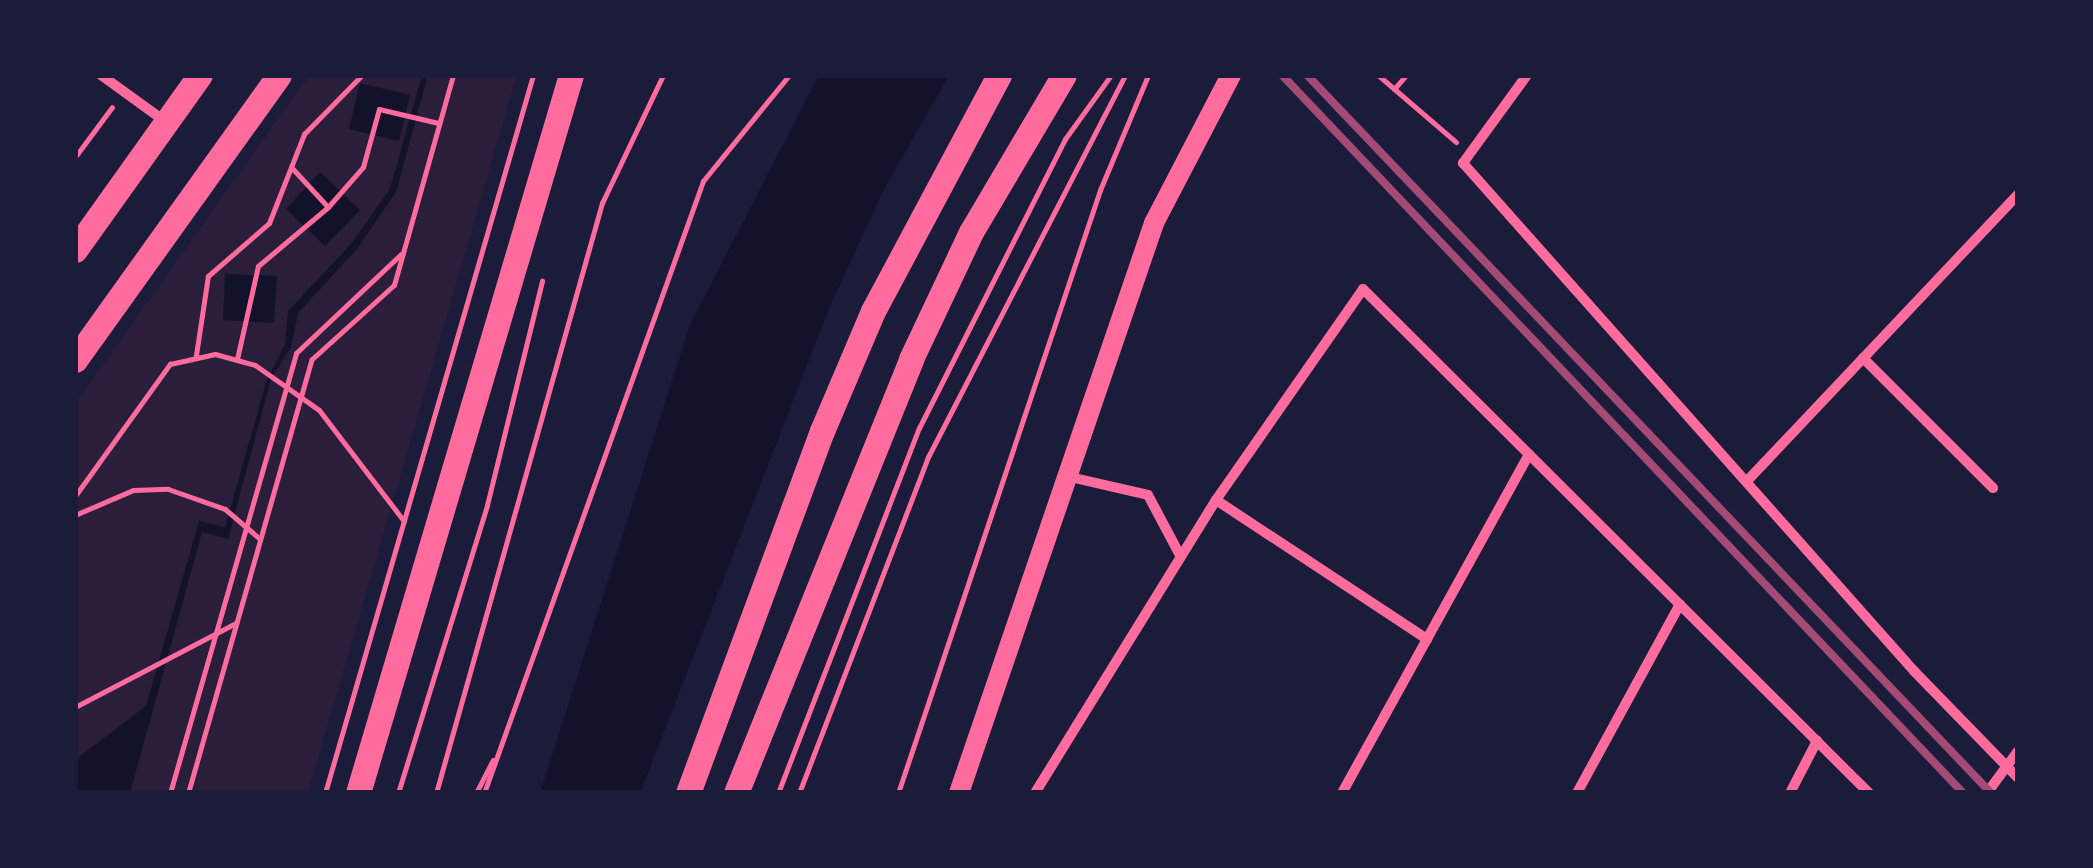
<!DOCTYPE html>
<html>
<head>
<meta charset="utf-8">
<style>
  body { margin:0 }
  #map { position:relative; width:2093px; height:868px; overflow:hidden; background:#1b1b3a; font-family:Poppins,sans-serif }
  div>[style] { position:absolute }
  .green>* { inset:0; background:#2a1e3b }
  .water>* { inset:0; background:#12122b }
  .pier>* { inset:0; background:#1b1b3a }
  .path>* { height:5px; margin:-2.5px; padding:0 2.5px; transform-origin:2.5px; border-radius:2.5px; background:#ff6b9d }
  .minor>* { height:10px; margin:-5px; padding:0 5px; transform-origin:5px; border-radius:5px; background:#ff6b9d }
  .secondary>* { height:20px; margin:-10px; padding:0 10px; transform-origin:10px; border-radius:10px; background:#ff6b9d }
  .primary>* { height:25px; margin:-12.5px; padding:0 12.5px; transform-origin:12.5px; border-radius:12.5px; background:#ff6b9d }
  .trunk>* { height:25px; margin:-12.5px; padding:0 12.5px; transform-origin:12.5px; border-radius:12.5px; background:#ff6b9d }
  .rail>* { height:8px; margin:-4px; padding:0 4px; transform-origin:4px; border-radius:4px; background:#a44b75 }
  span { translate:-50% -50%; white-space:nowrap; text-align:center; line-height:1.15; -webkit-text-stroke:8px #1b1b3a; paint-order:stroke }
  .frame { position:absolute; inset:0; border:78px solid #1b1b3a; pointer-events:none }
</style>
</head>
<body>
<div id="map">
  <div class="green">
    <div style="clip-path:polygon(309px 75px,517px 75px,308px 793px,75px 793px,75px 404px)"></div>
  </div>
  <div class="water">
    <div style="clip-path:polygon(422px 75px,428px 75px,396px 192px,357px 249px,298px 313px,291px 347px,271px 379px,228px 539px,202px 532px,130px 793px,75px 793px,75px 760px,146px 706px,199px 521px,225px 527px,267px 379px,285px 345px,288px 311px,351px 244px,390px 189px)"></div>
    <div style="clip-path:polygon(819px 75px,978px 75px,819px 342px,660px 793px,540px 793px,690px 325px)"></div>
    <div style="clip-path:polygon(360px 83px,410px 95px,399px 141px,349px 129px)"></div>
    <div style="clip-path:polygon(320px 172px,360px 210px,325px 246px,286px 209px)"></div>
    <div style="clip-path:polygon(225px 274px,277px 276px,274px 323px,223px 320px)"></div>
  </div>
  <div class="pier">
    <div style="clip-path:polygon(949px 75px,983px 75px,824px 344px,666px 793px,640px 793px,830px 306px,885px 187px)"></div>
  </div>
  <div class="path">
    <div style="left:1378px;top:75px;width:103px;rotate:40.7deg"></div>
    <div style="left:1394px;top:89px;width:18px;rotate:-49deg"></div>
    <div style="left:75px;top:157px;width:62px;rotate:-53.5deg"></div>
    <div style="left:292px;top:168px;width:53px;rotate:47.3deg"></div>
    <div style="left:328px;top:207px;width:53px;rotate:-48.8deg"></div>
    <div style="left:363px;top:167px;width:60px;rotate:-74.6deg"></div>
    <div style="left:379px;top:109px;width:61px;rotate:13.3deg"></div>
    <div style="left:196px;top:355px;width:80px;rotate:-81.4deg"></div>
    <div style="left:208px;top:276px;width:81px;rotate:-41deg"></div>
    <div style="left:269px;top:223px;width:96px;rotate:-68.5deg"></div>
    <div style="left:304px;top:134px;width:83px;rotate:-45.5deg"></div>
    <div style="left:237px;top:359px;width:95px;rotate:-77.3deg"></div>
    <div style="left:258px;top:266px;width:92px;rotate:-40.1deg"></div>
    <div style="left:75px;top:496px;width:163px;rotate:-54.3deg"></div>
    <div style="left:170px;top:364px;width:46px;rotate:-12.5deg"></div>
    <div style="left:215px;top:354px;width:41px;rotate:15.4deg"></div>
    <div style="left:255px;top:365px;width:78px;rotate:35.1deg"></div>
    <div style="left:319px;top:410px;width:140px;rotate:52.6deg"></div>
    <div style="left:75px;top:515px;width:63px;rotate:-23.3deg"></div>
    <div style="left:133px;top:490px;width:35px;rotate:-2deg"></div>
    <div style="left:168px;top:489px;width:60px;rotate:19.3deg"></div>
    <div style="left:225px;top:509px;width:46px;rotate:40.6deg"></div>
    <div style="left:75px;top:707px;width:182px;rotate:-27.6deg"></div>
    <div style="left:170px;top:793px;width:458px;rotate:-74deg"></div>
    <div style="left:296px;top:353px;width:144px;rotate:-43.3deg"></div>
    <div style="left:188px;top:793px;width:451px;rotate:-74.1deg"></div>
    <div style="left:312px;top:359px;width:110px;rotate:-42.1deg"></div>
    <div style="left:394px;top:285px;width:218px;rotate:-74.3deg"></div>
    <div style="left:325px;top:793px;width:748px;rotate:-73.84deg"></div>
    <div style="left:398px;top:793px;width:301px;rotate:-72.8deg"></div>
    <div style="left:487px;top:505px;width:231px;rotate:-76.2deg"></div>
    <div style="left:436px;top:793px;width:613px;rotate:-74.29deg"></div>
    <div style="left:602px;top:203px;width:142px;rotate:-64.5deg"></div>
    <div style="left:476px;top:793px;width:37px;rotate:-63deg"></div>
    <div style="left:484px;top:793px;width:650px;rotate:-70.31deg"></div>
    <div style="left:703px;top:181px;width:136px;rotate:-50.9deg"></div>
    <div style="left:778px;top:793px;width:391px;rotate:-68.9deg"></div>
    <div style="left:919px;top:428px;width:324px;rotate:-63.2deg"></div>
    <div style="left:1065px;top:139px;width:79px;rotate:-54.3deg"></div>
    <div style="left:799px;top:793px;width:360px;rotate:-69deg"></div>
    <div style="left:928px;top:457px;width:430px;rotate:-62.7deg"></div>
    <div style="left:898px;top:793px;width:636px;rotate:-71.48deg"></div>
    <div style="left:1100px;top:190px;width:125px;rotate:-67.3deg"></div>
  </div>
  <div class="minor">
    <div style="left:101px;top:75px;width:80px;rotate:35.9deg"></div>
    <div style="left:1527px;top:75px;width:109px;rotate:126deg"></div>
    <div style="left:1463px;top:163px;width:679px;rotate:48.4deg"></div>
    <div style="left:1914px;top:671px;width:149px;rotate:45.8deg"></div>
    <div style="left:1863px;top:358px;width:184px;rotate:45deg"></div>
    <div style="left:1070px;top:477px;width:80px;rotate:13deg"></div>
    <div style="left:1148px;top:495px;width:70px;rotate:62deg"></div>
    <div style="left:1747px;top:481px;width:395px;rotate:-46.6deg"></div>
    <div style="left:1216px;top:500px;width:253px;rotate:33.4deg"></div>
    <div style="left:1035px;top:793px;width:344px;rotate:-58.3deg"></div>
    <div style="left:1216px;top:500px;width:257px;rotate:-55.1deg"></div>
    <div style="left:1363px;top:289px;width:714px;rotate:44.89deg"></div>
    <div style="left:1342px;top:793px;width:387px;rotate:-61.1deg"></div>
    <div style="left:1577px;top:793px;width:215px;rotate:-61.4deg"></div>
    <div style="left:1790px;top:793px;width:59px;rotate:-62.6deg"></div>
    <div style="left:1987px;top:793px;width:52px;rotate:-53.6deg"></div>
  </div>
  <div class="secondary">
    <div style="left:959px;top:793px;width:602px;rotate:-71.11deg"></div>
    <div style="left:1154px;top:223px;width:167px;rotate:-62.5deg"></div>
  </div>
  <div class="primary">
    <div style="left:75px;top:250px;width:215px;rotate:-54.5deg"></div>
    <div style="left:75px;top:360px;width:350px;rotate:-54.4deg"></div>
    <div style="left:358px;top:793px;width:749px;rotate:-73.48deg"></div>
  </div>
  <div class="trunk">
    <div style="left:688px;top:793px;width:386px;rotate:-69.7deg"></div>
    <div style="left:822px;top:431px;width:130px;rotate:-67deg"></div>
    <div style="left:873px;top:311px;width:268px;rotate:-61.9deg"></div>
    <div style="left:736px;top:793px;width:468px;rotate:-68deg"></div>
    <div style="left:911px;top:359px;width:140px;rotate:-64.7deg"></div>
    <div style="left:971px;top:232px;width:182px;rotate:-59.4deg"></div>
  </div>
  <div class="rail">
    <div style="left:1282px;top:75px;width:990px;rotate:46.51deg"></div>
    <div style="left:1307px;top:75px;width:992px;rotate:46.39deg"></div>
  </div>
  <div class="frame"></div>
</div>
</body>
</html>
